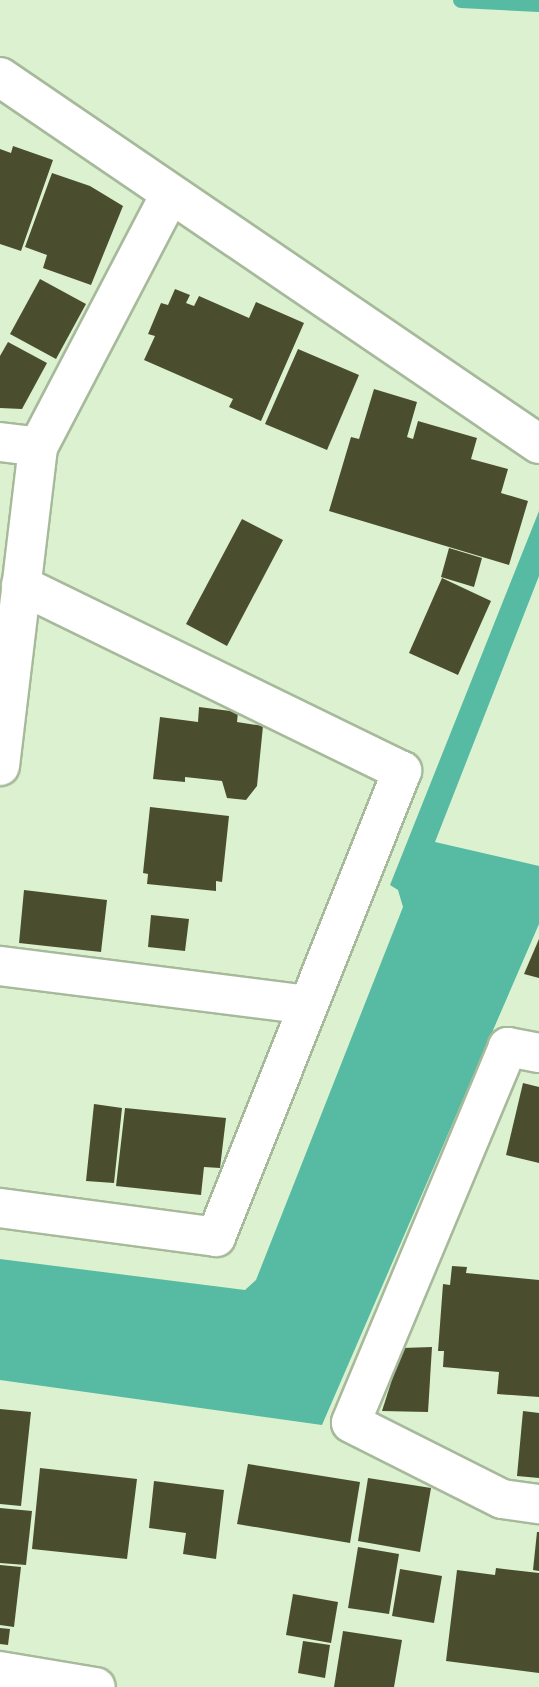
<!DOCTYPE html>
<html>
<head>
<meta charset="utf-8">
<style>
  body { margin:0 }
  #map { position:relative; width:539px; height:1687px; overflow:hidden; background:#dcf1d0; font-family:"IBM Plex Sans",sans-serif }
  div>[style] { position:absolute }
  .water>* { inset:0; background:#57baa3 }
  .stream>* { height:16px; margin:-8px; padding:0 8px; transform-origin:8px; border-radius:8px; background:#57baa3 }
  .building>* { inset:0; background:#4a4e2e }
  .roads { filter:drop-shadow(2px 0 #a6ba9b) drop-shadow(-2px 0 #a6ba9b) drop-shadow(0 2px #a6ba9b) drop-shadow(0 -2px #a6ba9b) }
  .street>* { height:38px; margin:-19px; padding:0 19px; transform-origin:19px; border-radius:19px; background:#fff }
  span { translate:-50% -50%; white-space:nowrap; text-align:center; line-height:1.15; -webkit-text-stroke:7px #fff; paint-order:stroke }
</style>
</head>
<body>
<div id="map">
  <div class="water">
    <div style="clip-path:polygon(539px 511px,539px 576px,435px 842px,539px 866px,539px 924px,322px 1425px,0 1380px,0 1259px,245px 1290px,256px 1280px,403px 907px,398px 890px,390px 885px)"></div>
  </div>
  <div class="stream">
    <div style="left:461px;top:0;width:78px;rotate:2.9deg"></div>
  </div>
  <div class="building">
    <div style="clip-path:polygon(13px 146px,53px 160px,21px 251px,0 244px,0 149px,11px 153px)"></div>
    <div style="clip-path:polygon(52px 173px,90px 186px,123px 206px,91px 285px,43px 268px,47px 255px,25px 247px)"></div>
    <div style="clip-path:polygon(40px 279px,86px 304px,56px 359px,10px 334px)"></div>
    <div style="clip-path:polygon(175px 289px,190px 295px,186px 303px,194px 306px,199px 296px,249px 318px,256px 302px,304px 323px,261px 421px,229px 407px,233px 399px,144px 360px,155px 336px,148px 334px,161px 303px,168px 305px)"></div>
    <div style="clip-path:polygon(8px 342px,47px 363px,22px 409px,0 408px,0 356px)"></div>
    <div style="clip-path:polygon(298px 349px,359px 375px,327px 450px,265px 424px)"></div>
    <div style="clip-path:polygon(374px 389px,417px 402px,407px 437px,413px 439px,418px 421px,477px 438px,471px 459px,508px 469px,501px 493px,528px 501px,509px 565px,329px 511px,351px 437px,359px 439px)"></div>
    <div style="clip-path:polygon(242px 519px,283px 540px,227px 646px,186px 624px)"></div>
    <div style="clip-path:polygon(449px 548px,482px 558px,474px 587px,441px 577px)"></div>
    <div style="clip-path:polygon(442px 578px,491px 601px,458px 675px,409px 653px)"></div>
    <div style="clip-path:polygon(199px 707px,238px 712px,237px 722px,263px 726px,257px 786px,246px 800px,227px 798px,222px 781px,185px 777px,185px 782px,153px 779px,160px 717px,198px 722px)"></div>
    <div style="clip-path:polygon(150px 807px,229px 816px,222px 882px,216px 881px,216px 891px,147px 884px,148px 874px,143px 873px)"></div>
    <div style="clip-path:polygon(24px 890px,107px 900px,101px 952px,19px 943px)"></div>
    <div style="clip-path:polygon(151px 915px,189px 919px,185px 951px,148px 947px)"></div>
    <div style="clip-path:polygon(539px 939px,539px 978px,524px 974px)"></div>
    <div style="clip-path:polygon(523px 1083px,539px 1087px,539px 1163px,506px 1155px)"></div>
    <div style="clip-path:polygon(94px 1104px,122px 1108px,114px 1183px,86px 1181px)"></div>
    <div style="clip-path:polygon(125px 1108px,226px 1118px,220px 1168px,204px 1167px,201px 1195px,116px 1186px)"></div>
    <div style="clip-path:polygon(452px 1266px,467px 1267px,466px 1273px,539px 1280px,539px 1397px,497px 1394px,499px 1372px,443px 1367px,444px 1351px,438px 1351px,443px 1284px,450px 1285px)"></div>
    <div style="clip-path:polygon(432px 1347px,428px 1412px,382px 1411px,402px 1348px)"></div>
    <div style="clip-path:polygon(0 1409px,31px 1412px,21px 1506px,0 1504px)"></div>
    <div style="clip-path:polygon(523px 1411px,539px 1413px,539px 1478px,517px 1476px)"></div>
    <div style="clip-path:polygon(248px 1464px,360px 1482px,350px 1543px,237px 1524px)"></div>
    <div style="clip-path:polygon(40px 1468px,137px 1479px,127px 1559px,32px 1549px)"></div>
    <div style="clip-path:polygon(368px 1478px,431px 1488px,420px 1552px,358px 1541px)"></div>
    <div style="clip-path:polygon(154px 1481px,224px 1490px,216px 1559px,183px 1554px,186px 1533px,149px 1528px)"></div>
    <div style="clip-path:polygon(0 1508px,32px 1511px,26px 1565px,0 1563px)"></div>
    <div style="clip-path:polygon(537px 1532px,539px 1532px,539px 1571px,533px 1570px)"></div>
    <div style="clip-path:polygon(358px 1547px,399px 1554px,389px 1614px,348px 1608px)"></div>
    <div style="clip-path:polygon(0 1565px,21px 1567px,14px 1627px,0 1625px)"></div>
    <div style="clip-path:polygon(496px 1568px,539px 1573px,539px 1673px,446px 1661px,457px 1570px,495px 1575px)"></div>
    <div style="clip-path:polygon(400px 1569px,442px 1576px,434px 1623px,392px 1616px)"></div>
    <div style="clip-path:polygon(293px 1594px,338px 1602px,331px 1643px,286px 1635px)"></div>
    <div style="clip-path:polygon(0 1628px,10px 1629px,8px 1645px,0 1644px)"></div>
    <div style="clip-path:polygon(343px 1631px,402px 1640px,394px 1687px,334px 1687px)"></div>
    <div style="clip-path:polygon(303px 1641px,330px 1645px,325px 1678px,298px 1673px)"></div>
  </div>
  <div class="roads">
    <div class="street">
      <div style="left:0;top:77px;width:652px;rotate:34.25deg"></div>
      <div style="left:0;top:442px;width:38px;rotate:7deg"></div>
      <div style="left:0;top:766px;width:321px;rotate:-83.2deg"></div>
      <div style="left:38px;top:447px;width:285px;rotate:-62.4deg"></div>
      <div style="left:0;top:966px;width:310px;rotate:7.2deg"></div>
      <div style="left:539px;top:1053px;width:32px;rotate:-169deg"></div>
      <div style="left:508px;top:1047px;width:407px;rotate:112.7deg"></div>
      <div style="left:351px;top:1423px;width:169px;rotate:26.7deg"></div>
      <div style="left:502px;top:1499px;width:37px;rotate:8deg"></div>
      <div style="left:0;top:1208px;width:218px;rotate:7.6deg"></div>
      <div style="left:216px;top:1237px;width:502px;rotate:-68.24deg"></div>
      <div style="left:402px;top:771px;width:424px;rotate:-154deg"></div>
      <div style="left:0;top:1671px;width:97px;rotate:9.5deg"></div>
    </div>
  </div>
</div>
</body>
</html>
